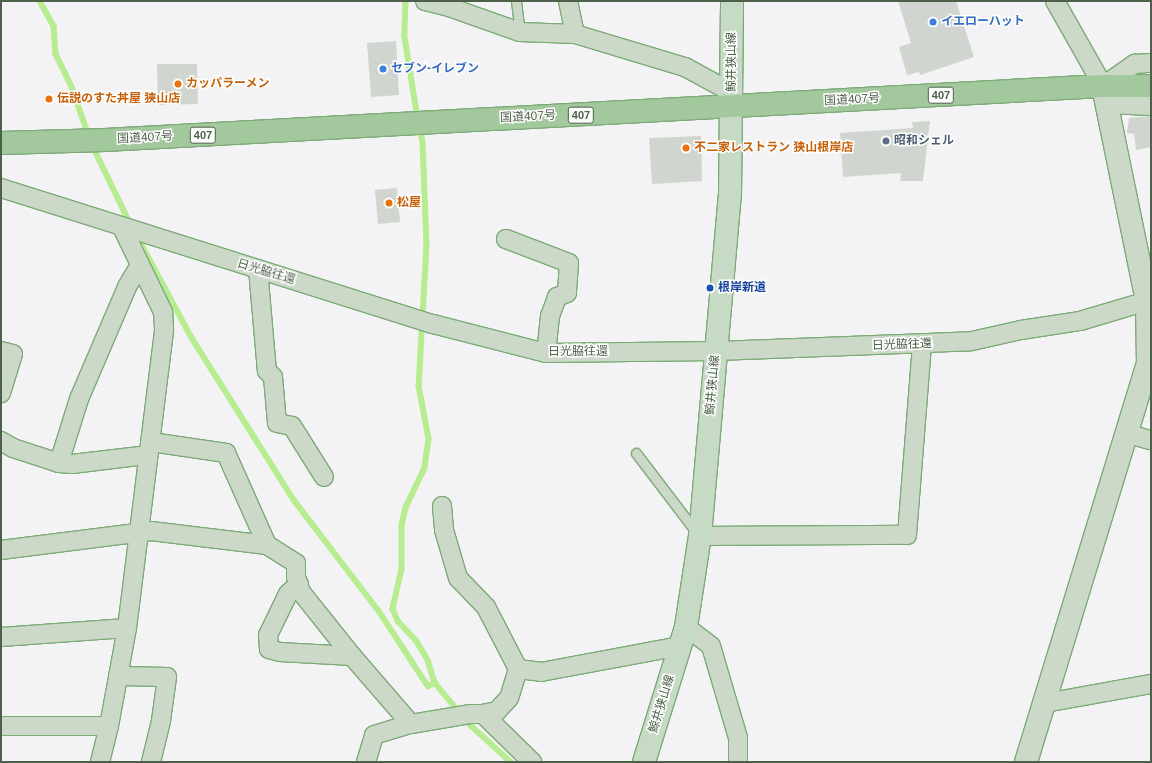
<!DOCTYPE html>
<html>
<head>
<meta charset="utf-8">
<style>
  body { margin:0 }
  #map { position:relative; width:1152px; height:763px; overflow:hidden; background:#f3f2f4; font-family:Helvetica,"Noto Sans JP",sans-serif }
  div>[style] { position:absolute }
  .stream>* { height:5.5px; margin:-2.75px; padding:0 2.75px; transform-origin:2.75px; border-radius:2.75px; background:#b7ec90 }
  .building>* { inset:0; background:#d0d6cf }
  .roads { filter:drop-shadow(1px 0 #7cab76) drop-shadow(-1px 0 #7cab76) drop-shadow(0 1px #7cab76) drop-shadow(0 -1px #7cab76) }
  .service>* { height:9px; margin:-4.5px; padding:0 4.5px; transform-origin:4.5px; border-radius:4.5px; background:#ccd9c9 }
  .minor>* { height:18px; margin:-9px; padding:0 9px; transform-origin:9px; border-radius:9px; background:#ccd9c9 }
  .tertiary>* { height:22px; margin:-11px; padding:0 11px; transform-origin:11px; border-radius:11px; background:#ccd9c9 }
  .secondary>* { height:22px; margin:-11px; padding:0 11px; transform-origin:11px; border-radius:11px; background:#c7dac5 }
  .trunk>* { height:22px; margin:-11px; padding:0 11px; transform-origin:11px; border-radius:11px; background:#a4c89e }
  .dots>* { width:11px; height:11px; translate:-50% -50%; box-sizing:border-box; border:2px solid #fff; border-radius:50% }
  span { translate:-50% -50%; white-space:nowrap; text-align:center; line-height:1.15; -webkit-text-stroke:3px #fff; paint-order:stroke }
  .shield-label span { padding:1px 3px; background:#fff; border:1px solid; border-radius:3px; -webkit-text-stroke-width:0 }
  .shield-label { font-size:11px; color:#4d6049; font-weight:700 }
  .shop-label { font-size:12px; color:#366cbe; font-weight:700 }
  .left { translate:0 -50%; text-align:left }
  .street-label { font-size:12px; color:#4d6049 }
  .food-label { font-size:12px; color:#c56008; font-weight:700 }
  .service-label { font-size:12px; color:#4e5e75; font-weight:700 }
  .transit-label { font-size:12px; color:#164399; font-weight:700 }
  .frame { position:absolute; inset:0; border:2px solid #4d6049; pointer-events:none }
</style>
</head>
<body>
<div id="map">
  <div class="stream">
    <div style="left:40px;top:1px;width:29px;rotate:61deg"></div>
    <div style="left:54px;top:26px;width:28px;rotate:86deg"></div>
    <div style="left:56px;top:54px;width:37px;rotate:64deg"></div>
    <div style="left:72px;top:87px;width:52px;rotate:70.9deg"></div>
    <div style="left:406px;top:1px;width:36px;rotate:92deg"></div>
    <div style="left:405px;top:37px;width:83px;rotate:81deg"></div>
    <div style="left:420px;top:128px;width:14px;rotate:78deg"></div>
    <div style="left:423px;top:142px;width:103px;rotate:87.8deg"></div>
    <div style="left:427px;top:245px;width:141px;rotate:93.2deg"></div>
    <div style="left:419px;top:386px;width:54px;rotate:79.3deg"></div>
    <div style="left:429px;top:439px;width:29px;rotate:98deg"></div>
    <div style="left:425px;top:468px;width:44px;rotate:115.4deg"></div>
    <div style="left:406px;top:508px;width:18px;rotate:103deg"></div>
    <div style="left:402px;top:526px;width:43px;rotate:90deg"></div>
    <div style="left:402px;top:569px;width:41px;rotate:102.7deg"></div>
    <div style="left:393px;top:609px;width:13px;rotate:67deg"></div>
    <div style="left:398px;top:621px;width:26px;rotate:47deg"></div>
    <div style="left:416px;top:640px;width:23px;rotate:59deg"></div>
    <div style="left:428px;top:660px;width:24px;rotate:73deg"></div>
    <div style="left:435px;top:683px;width:38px;rotate:50deg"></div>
    <div style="left:92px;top:144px;width:90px;rotate:64.3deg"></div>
    <div style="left:136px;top:234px;width:118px;rotate:61.7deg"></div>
    <div style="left:192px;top:338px;width:191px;rotate:57.8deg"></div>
    <div style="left:294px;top:500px;width:140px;rotate:52.6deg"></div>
    <div style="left:379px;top:611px;width:90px;rotate:56.8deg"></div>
    <div style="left:428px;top:686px;width:8px;rotate:-23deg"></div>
    <div style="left:464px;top:719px;width:64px;rotate:42.5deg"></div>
  </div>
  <div class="building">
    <div style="clip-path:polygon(898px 1px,956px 1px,974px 57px,920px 75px,919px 72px,907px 75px,899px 47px,911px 43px)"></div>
    <div style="clip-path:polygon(396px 41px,399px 95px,371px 97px,367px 43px)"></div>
    <div style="clip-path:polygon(157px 64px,197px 64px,198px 104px,158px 105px)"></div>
    <div style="clip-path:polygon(1151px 116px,1151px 147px,1136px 150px,1134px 134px,1127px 133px,1129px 118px)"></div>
    <div style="clip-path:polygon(930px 121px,923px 181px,900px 181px,901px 173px,843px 177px,840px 133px,913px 128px,912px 122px)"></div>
    <div style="clip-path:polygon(701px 136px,702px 181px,652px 184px,649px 138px)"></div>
    <div style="clip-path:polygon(397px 188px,400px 222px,378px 224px,375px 190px)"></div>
  </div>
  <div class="roads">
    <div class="service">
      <div style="left:516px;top:1px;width:31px;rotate:83deg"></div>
      <div style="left:636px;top:453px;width:101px;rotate:52.7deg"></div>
    </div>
    <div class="minor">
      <div style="left:425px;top:1px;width:25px;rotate:14deg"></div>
      <div style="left:449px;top:7px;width:75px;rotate:19.4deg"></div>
      <div style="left:520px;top:32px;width:55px;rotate:2.1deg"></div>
      <div style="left:575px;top:34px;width:115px;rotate:16.7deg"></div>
      <div style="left:685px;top:67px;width:52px;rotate:28.5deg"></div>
      <div style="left:568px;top:1px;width:34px;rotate:78deg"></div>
      <div style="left:1055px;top:1px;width:98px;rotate:60.5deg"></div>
      <div style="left:1103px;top:86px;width:39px;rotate:-35deg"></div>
      <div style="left:1135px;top:64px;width:16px;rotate:-4deg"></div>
      <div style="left:1108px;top:104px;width:43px;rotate:2.7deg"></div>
      <div style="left:1px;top:188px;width:453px;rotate:17.5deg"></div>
      <div style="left:433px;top:324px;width:117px;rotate:14.4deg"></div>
      <div style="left:546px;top:353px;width:171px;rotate:-0.7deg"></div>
      <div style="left:717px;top:351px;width:255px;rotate:-2.2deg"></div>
      <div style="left:972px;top:341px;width:50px;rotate:-12.7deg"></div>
      <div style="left:1021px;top:330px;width:60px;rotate:-8.7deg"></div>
      <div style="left:1080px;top:321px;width:74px;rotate:-16.5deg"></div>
      <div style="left:506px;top:239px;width:67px;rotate:20.9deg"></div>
      <div style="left:569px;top:263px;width:30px;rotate:94deg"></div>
      <div style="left:567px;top:293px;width:11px;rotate:158deg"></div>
      <div style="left:557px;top:297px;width:20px;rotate:110deg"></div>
      <div style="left:550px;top:316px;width:37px;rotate:96deg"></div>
      <div style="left:140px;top:265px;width:26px;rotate:121deg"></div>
      <div style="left:127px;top:287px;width:122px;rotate:113.2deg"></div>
      <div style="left:79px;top:399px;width:67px;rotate:107.4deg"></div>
      <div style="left:59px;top:463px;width:13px;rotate:4deg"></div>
      <div style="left:72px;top:464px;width:77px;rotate:-6.8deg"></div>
      <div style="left:258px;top:269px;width:102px;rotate:85deg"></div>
      <div style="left:267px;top:371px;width:8px;rotate:45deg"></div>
      <div style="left:273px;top:377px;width:46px;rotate:85deg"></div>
      <div style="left:277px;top:423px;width:15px;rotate:11deg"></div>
      <div style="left:292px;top:426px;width:60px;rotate:57.9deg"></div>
      <div style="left:1px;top:351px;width:12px;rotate:14deg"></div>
      <div style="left:13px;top:354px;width:41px;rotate:107.1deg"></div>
      <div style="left:1128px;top:434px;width:24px;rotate:15deg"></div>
      <div style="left:1px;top:441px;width:14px;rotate:30deg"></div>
      <div style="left:13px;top:448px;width:48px;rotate:18.1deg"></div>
      <div style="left:151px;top:442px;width:76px;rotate:8.3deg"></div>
      <div style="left:226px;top:453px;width:101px;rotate:66deg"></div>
      <div style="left:267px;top:545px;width:34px;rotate:32deg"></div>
      <div style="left:296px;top:563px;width:14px;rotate:90deg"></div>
      <div style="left:296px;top:577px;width:16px;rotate:72deg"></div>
      <div style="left:301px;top:592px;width:82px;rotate:51.4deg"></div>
      <div style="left:352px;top:656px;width:90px;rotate:49.1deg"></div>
      <div style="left:442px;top:506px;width:24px;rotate:85deg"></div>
      <div style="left:444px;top:530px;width:50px;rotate:73.7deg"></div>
      <div style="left:458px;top:578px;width:40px;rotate:46deg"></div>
      <div style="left:486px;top:607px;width:70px;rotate:62.7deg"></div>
      <div style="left:518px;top:669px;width:30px;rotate:107deg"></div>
      <div style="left:509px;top:698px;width:18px;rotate:133deg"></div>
      <div style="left:497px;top:711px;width:14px;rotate:168deg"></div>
      <div style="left:700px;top:536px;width:207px;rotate:-0.3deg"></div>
      <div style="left:907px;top:535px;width:191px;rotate:-85.5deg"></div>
      <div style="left:1px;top:550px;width:151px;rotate:-7.2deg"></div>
      <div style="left:151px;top:531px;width:117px;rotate:6.9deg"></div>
      <div style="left:299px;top:584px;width:15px;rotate:138deg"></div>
      <div style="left:288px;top:594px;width:46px;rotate:116deg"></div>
      <div style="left:268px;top:635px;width:14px;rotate:86deg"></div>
      <div style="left:269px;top:649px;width:11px;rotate:15deg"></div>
      <div style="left:280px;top:652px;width:72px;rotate:3.2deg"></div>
      <div style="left:686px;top:627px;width:31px;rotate:37deg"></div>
      <div style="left:711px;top:646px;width:96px;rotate:73.6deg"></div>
      <div style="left:738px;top:738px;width:24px;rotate:90deg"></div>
      <div style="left:1px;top:637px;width:126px;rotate:-4.1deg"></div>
      <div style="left:518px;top:669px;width:23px;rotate:7deg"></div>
      <div style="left:541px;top:672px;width:141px;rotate:-10.6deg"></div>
      <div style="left:118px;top:676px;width:49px;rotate:1.2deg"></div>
      <div style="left:167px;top:677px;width:44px;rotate:97.8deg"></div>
      <div style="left:161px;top:721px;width:42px;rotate:103.7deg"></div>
      <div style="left:1045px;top:703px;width:108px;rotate:-10.2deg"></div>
      <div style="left:1px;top:726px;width:108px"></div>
      <div style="left:100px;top:762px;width:37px;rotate:-76deg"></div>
      <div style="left:109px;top:726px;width:100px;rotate:-79.6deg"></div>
      <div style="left:127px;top:628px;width:301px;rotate:-82.9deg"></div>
      <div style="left:164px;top:329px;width:17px;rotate:-93deg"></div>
      <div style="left:163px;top:312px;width:94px;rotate:-115.8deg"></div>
      <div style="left:366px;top:762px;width:28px;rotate:-73deg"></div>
      <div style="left:374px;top:735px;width:39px;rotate:-17deg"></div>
      <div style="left:411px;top:724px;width:61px;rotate:-9.5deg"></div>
      <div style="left:471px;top:714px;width:12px"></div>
      <div style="left:483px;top:714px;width:69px;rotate:44.4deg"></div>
    </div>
    <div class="tertiary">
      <div style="left:1026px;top:762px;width:416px;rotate:-73deg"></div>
      <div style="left:1148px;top:364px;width:63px;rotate:-90.9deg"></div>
      <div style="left:1147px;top:301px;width:219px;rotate:-101.6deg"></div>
    </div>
    <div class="secondary">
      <div style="left:644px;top:762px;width:141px;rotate:-72.7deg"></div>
      <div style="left:686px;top:627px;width:92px;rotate:-81.3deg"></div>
      <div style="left:700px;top:536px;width:342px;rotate:-85deg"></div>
      <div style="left:730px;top:195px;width:194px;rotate:-89.4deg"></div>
    </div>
    <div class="trunk">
      <div style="left:1px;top:143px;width:104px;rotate:-1.7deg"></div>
      <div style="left:105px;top:140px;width:999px;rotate:-3.1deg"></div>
      <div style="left:1103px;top:86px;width:48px"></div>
    </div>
  </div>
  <div class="dots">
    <div style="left:933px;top:22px;background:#3f7fe0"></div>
    <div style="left:383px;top:69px;background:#3f7fe0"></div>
    <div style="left:178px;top:84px;background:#e8710a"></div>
    <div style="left:49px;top:99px;background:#e8710a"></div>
    <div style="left:886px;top:141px;background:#5c6f8a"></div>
    <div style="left:686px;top:148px;background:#e8710a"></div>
    <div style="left:389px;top:203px;background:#e8710a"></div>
    <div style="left:710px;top:288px;background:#1a4fb4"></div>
  </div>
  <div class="shield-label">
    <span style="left:941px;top:95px">407</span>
    <span style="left:581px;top:115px">407</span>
    <span style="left:203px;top:135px">407</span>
  </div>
  <div class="shop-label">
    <span class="left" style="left:941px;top:22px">イエローハット</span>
    <span class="left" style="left:391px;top:69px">セブン-イレブン</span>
  </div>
  <div class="street-label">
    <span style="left:732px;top:62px;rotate:-90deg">鯨井狭山線</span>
    <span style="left:852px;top:100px;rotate:-3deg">国道407号</span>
    <span style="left:528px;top:117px;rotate:-3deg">国道407号</span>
    <span style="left:145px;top:138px;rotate:-3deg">国道407号</span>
    <span style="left:266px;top:272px;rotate:17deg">日光脇往還</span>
    <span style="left:902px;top:345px;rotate:-2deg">日光脇往還</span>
    <span style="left:578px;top:352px">日光脇往還</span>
    <span style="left:713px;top:385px;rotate:-85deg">鯨井狭山線</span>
    <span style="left:662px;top:704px;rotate:-73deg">鯨井狭山線</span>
  </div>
  <div class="food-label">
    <span class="left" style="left:186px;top:84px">カッパラーメン</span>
    <span class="left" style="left:57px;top:99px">伝説のすた丼屋 狭山店</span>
    <span class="left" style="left:694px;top:148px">不二家レストラン 狭山根岸店</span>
    <span class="left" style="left:397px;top:203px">松屋</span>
  </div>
  <div class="service-label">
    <span class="left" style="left:894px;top:141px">昭和シェル</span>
  </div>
  <div class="transit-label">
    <span class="left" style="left:718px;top:288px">根岸新道</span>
  </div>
  <div class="frame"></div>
</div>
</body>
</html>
